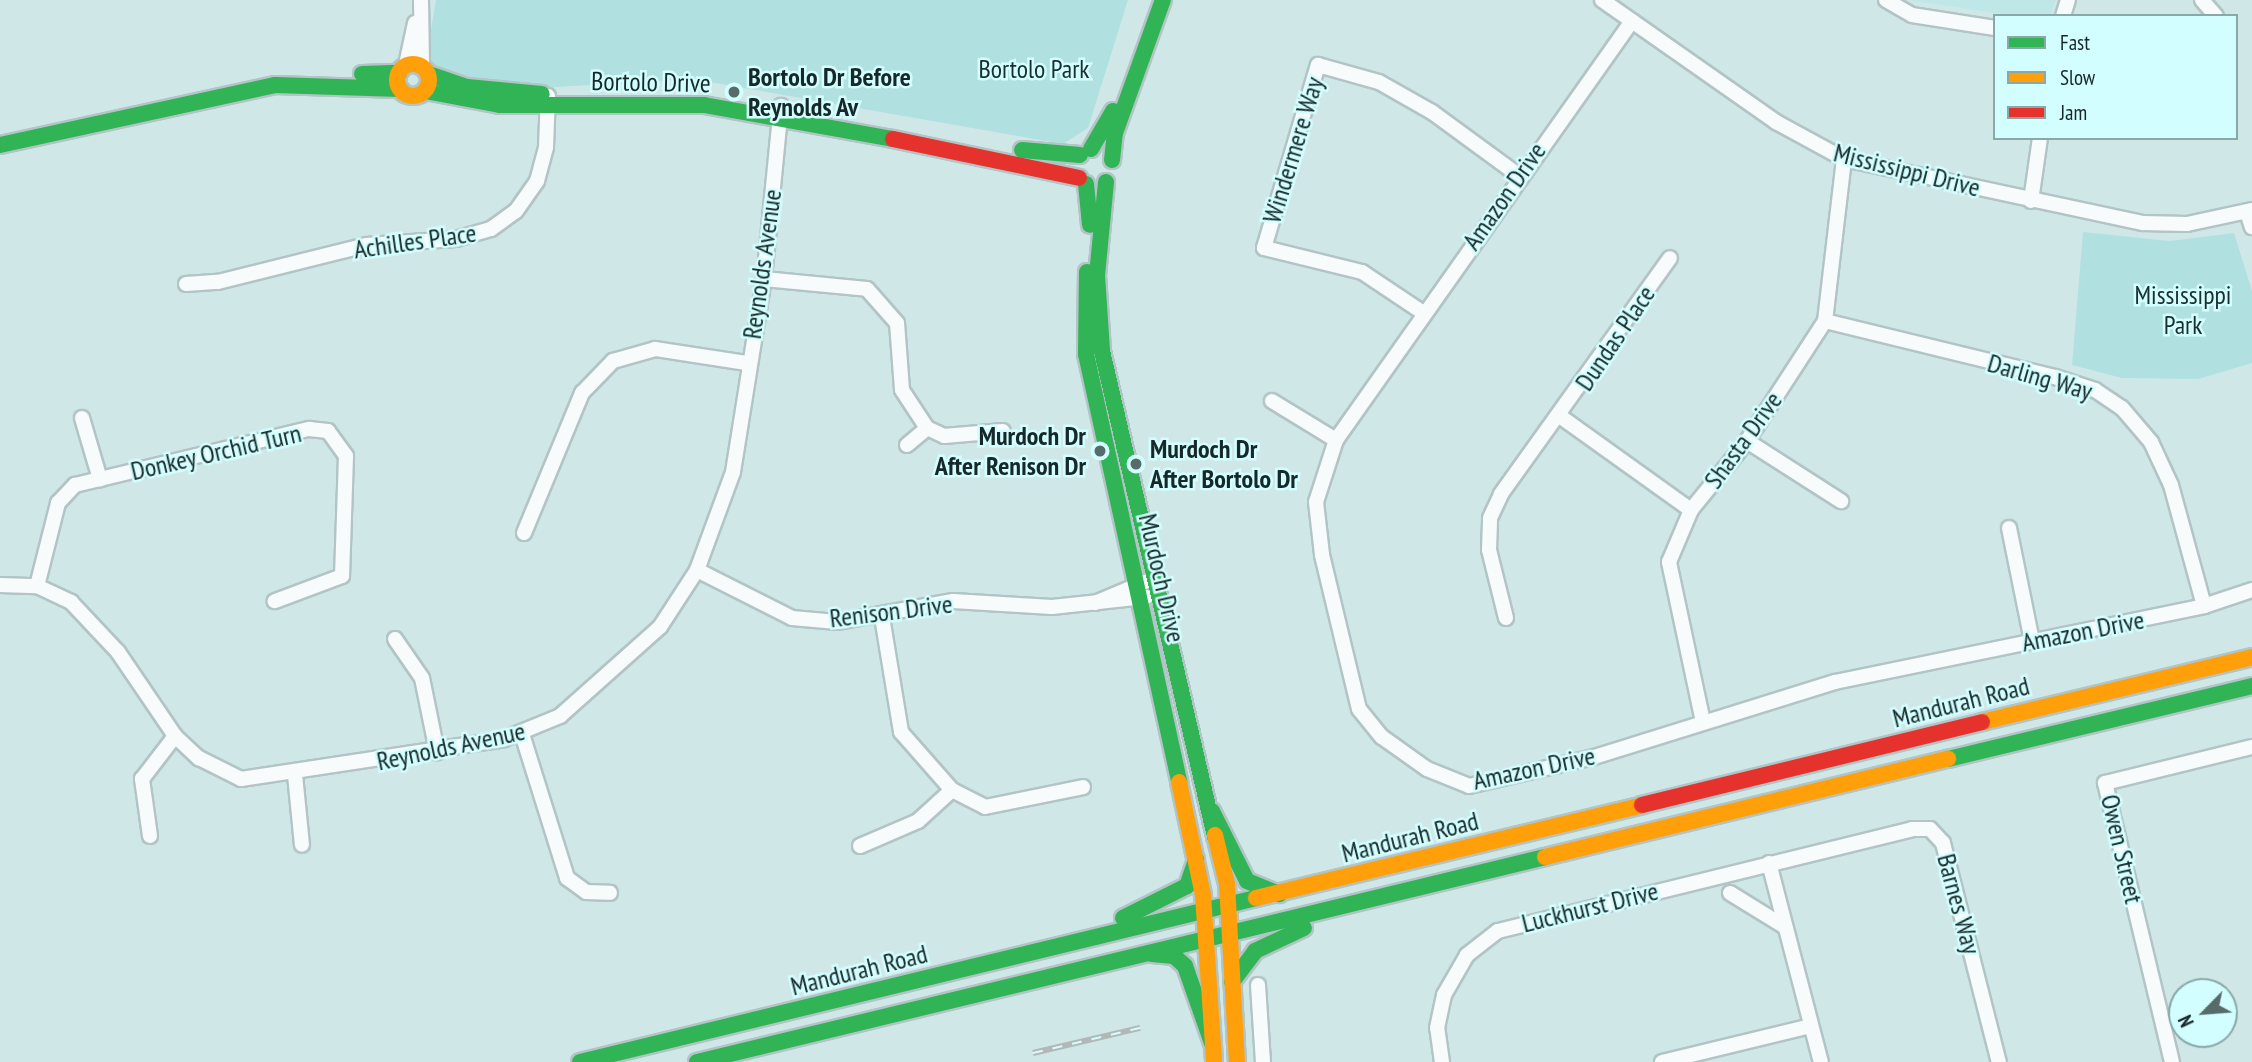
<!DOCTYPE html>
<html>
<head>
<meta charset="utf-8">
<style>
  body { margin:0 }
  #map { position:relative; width:2252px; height:1062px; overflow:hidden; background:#d0e7e8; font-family:"PT Sans Narrow",sans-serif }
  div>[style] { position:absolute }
  .built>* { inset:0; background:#c0e7e8 }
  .green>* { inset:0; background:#b1e0e1 }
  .roads { filter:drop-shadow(2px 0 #b2c4c5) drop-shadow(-2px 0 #b2c4c5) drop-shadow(0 2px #b2c4c5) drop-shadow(0 -2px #b2c4c5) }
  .street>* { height:14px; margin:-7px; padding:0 7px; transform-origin:7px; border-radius:7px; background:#f8fbfc }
  .fast>* { height:16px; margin:-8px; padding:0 8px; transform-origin:8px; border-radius:8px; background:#30b455 }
  .slow>* { height:16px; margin:-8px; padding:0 8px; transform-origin:8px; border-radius:8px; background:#ff9f0a }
  .slow>.ring { margin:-8px; padding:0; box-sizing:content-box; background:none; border:16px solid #ff9f0a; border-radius:50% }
  .jam>* { height:16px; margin:-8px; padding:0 8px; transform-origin:8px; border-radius:8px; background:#e5322d }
  .rail>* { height:6px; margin-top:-3px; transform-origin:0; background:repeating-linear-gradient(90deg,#d3feff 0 10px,#b2b7b8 0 20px); box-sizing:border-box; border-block:2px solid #b2b7b8 }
  .dots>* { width:19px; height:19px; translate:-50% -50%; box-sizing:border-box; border:4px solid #d3feff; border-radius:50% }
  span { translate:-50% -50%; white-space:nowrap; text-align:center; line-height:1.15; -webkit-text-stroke:5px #d3feff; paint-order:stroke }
  .park-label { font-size:26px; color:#1b2f2f }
  .poi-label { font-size:26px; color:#172828; font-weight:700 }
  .left { translate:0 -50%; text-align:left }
  .right { translate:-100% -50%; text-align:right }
  .street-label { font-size:26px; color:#172828 }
  .legend { position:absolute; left:1993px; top:14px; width:245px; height:126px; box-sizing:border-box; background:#d3feff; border:2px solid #88a8a9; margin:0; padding:9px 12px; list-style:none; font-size:21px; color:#172828 }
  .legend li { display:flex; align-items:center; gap:14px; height:35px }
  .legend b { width:35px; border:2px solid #88a8a9 }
  .north { position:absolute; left:2168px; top:978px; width:70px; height:70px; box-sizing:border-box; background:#d3feff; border:2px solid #88a8a9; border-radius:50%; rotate:245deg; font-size:19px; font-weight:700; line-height:28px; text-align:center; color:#172828 }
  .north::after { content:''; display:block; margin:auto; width:24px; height:32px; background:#586b6b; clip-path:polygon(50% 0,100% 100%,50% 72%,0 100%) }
</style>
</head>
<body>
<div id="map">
  <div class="built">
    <div style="clip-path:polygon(1909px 0,2056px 0,2050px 16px,2015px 16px)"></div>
  </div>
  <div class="green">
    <div style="clip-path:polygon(436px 0,1128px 0,1088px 128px,1063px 144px,692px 79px,540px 88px,424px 71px)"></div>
    <div style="clip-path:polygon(2083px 232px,2170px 241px,2234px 233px,2252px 291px,2252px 363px,2198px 379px,2122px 378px,2072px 365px)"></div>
  </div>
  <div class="roads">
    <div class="street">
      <div style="left:421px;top:0;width:66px;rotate:89.1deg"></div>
      <div style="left:1602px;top:0;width:213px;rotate:35deg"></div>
      <div style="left:1776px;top:122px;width:77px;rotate:28.6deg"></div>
      <div style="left:1844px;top:159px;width:306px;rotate:12.1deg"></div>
      <div style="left:2143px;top:223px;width:44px;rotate:1.3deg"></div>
      <div style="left:2187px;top:224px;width:66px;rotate:-12.2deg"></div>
      <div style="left:1886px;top:0;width:30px;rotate:30deg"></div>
      <div style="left:1912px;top:15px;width:84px;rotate:8.9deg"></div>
      <div style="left:2202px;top:0;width:21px;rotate:49deg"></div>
      <div style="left:2063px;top:16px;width:17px;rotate:-73deg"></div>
      <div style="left:1632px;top:21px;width:513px;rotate:125.24deg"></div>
      <div style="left:1336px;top:440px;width:65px;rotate:107.9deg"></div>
      <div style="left:1316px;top:502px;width:53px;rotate:83.5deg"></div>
      <div style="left:1322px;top:555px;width:158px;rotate:76.5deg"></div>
      <div style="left:1359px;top:709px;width:36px;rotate:51deg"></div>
      <div style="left:1382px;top:737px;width:55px;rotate:35.4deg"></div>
      <div style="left:1427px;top:769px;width:45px;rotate:22deg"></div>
      <div style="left:1469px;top:786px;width:128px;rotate:-13.1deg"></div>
      <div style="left:1594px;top:757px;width:252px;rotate:-17.3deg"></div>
      <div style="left:1835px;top:682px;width:377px;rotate:-11.6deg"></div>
      <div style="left:2204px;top:606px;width:51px;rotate:-18.4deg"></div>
      <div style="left:406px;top:65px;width:43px;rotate:-77.9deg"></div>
      <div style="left:2031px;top:201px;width:64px;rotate:-81.9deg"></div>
      <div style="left:2247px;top:212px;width:16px;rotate:72deg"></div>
      <div style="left:764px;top:279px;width:103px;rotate:5.5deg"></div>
      <div style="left:867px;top:289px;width:45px;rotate:48.6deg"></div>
      <div style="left:897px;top:323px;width:67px;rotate:85.7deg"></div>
      <div style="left:902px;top:390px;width:45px;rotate:56.7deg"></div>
      <div style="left:927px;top:428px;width:19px;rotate:25deg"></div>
      <div style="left:944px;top:436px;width:59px;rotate:-4.8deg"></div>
      <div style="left:186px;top:284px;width:32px;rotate:-4deg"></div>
      <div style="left:218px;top:282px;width:153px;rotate:-14deg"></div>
      <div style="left:366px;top:245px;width:90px;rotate:-3.8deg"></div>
      <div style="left:456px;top:239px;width:36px;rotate:-16deg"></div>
      <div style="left:491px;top:229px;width:31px;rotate:-36deg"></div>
      <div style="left:516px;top:211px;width:37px;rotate:-55deg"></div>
      <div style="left:537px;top:181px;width:35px;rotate:-75deg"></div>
      <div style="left:546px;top:147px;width:51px;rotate:-87.8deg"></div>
      <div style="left:1422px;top:312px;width:72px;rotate:-146.3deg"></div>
      <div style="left:1362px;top:272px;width:101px;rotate:-166.2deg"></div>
      <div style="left:1264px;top:248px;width:191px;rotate:-73.6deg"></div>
      <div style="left:1318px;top:65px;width:63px;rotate:15.6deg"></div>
      <div style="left:1379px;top:82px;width:61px;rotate:29.5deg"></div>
      <div style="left:1432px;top:112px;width:107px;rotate:36.2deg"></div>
      <div style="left:1825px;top:321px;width:237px;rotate:13.7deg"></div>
      <div style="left:2055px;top:377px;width:42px;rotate:18deg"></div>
      <div style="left:2095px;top:390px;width:32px;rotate:34deg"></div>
      <div style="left:2122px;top:408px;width:45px;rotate:49.5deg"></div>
      <div style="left:2151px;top:442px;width:47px;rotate:65.1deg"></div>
      <div style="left:2171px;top:485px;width:125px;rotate:74.7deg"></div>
      <div style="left:1272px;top:401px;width:75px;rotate:31.4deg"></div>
      <div style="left:1561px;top:417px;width:160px;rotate:35.6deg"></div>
      <div style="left:82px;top:418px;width:64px;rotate:73.6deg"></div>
      <div style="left:1747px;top:441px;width:112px;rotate:32.6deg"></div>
      <div style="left:907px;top:445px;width:26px;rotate:-40deg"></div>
      <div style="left:2009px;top:528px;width:115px;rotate:78.5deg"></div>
      <div style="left:524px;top:533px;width:152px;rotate:-67.5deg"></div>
      <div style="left:582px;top:393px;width:45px;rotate:-45.9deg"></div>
      <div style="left:613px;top:361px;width:44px;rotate:-15.9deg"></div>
      <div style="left:655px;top:349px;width:92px;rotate:8.7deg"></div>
      <div style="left:697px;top:570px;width:106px;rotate:26.8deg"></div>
      <div style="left:792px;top:618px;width:45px;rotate:5.1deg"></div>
      <div style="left:837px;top:622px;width:118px;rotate:-10.3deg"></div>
      <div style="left:953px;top:601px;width:99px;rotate:3.5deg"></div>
      <div style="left:1052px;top:607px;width:95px;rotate:-6.1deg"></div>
      <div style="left:0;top:585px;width:37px;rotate:2deg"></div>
      <div style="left:37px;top:586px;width:38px;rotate:25deg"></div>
      <div style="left:71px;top:602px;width:69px;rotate:46.8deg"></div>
      <div style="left:118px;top:652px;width:102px;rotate:55.8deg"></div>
      <div style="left:175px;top:736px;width:33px;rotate:43deg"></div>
      <div style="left:199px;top:758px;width:47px;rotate:26.6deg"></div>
      <div style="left:241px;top:779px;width:266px;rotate:-8.6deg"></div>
      <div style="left:504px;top:739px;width:61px;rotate:-22.3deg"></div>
      <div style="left:560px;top:716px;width:134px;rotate:-41.7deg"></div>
      <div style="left:660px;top:627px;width:68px;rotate:-57deg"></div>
      <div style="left:697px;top:570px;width:104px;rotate:-69.8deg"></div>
      <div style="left:733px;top:472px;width:195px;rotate:-80.9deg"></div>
      <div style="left:764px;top:279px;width:174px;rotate:-84.4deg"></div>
      <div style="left:37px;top:586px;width:86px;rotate:-75.8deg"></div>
      <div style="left:58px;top:503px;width:25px;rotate:-47deg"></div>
      <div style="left:75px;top:485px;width:241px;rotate:-13.5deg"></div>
      <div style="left:309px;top:429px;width:19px;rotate:6deg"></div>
      <div style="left:328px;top:431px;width:31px;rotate:54deg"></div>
      <div style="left:346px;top:456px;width:120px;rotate:91.9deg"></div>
      <div style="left:342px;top:576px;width:72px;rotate:159.5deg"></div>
      <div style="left:1095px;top:603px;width:54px;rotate:-22.8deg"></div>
      <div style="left:882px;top:617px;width:117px;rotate:80.6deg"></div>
      <div style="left:901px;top:732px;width:77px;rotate:48.7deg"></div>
      <div style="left:952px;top:790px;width:37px;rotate:27deg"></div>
      <div style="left:985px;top:807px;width:100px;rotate:-11.5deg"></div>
      <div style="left:1506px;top:618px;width:70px;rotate:-104deg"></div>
      <div style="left:1489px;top:550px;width:32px;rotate:-88deg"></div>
      <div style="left:1490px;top:518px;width:26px;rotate:-65deg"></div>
      <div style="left:1501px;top:494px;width:290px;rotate:-54.4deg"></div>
      <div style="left:395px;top:639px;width:47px;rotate:55.3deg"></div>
      <div style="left:422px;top:678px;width:76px;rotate:78.5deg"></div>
      <div style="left:1703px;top:722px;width:164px;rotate:-102deg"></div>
      <div style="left:1669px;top:562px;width:56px;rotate:-67.1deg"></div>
      <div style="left:1691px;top:510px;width:89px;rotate:-50.9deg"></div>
      <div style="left:1747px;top:441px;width:143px;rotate:-57deg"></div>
      <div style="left:1825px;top:321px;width:163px;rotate:-83.3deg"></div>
      <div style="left:522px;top:734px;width:151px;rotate:72.6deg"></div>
      <div style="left:567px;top:878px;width:24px;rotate:36deg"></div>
      <div style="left:586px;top:892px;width:24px;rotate:2deg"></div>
      <div style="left:295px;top:775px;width:70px;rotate:84.3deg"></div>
      <div style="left:150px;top:836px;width:58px;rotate:-98deg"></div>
      <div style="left:142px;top:779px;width:54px;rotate:-52.5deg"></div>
      <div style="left:860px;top:846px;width:63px;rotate:-23.3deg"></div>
      <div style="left:918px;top:821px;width:46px;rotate:-42.4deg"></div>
      <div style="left:1769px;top:863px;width:206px;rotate:75.4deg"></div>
      <div style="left:1730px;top:893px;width:65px;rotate:31.7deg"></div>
      <div style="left:1258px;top:985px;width:77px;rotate:86.3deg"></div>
      <div style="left:1442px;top:1062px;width:34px;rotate:-98deg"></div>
      <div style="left:1437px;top:1028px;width:34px;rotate:-78deg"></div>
      <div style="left:1444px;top:995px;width:46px;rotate:-60.1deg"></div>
      <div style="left:1467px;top:955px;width:39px;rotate:-38deg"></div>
      <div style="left:1498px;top:931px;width:426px;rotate:-13.8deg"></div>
      <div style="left:1912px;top:829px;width:18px"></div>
      <div style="left:1930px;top:829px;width:19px;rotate:47deg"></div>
      <div style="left:1943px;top:843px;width:226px;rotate:75.7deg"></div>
      <div style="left:1662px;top:1062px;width:153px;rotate:-13.6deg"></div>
      <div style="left:2172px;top:1062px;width:287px;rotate:-103.5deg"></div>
      <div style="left:2105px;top:783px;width:151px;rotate:-13.8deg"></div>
    </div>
    <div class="fast">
      <div style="left:362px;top:74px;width:37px;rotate:-2deg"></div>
      <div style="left:429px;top:74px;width:40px;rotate:18.9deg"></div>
      <div style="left:467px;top:87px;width:75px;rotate:5.3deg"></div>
      <div style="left:425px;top:91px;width:76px;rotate:10.6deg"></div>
      <div style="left:500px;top:105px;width:204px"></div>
      <div style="left:704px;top:105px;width:192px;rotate:10.2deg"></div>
      <div style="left:0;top:145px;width:281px;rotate:-12.3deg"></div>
      <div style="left:275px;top:85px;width:125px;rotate:1.8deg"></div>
      <div style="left:1091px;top:149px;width:44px;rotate:-59.9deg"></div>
      <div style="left:1022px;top:150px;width:58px;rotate:4.9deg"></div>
      <div style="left:1112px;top:160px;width:27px;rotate:-84deg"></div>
      <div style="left:1115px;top:133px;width:141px;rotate:-70.2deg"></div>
      <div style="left:1106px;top:182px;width:93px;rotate:95.5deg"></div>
      <div style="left:1097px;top:275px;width:76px;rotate:86.2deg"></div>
      <div style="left:1102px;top:351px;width:497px;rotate:76.9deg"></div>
      <div style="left:1086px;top:184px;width:41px;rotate:84.4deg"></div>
      <div style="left:1087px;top:272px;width:82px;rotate:90.7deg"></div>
      <div style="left:1086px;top:354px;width:438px;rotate:77.7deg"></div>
      <div style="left:1948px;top:759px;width:313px;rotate:-13.5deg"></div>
      <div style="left:1212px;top:811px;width:78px;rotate:63.4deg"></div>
      <div style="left:1247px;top:881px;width:35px;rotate:22deg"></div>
      <div style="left:1123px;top:918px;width:72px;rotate:-26.6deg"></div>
      <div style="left:1187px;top:886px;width:28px;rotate:-71deg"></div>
      <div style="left:1152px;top:954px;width:22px;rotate:5deg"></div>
      <div style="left:1174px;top:956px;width:15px;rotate:42deg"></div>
      <div style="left:1185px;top:966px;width:85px;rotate:70.7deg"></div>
      <div style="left:1232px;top:982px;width:39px;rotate:-53deg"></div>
      <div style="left:1255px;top:951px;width:54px;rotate:-25.1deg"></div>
      <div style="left:580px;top:1062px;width:696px;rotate:-13.64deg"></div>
      <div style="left:697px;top:1062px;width:872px;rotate:-13.59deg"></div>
    </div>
    <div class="slow">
      <div class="ring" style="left:397px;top:64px;width:16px;height:16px"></div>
      <div style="left:1982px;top:722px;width:278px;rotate:-13.5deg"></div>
      <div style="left:1179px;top:782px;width:116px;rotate:78deg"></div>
      <div style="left:1203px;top:895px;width:167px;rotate:86.2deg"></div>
      <div style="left:1215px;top:835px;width:50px;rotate:76.2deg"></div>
      <div style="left:1227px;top:884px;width:178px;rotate:86.8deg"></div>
      <div style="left:1545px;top:857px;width:415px;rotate:-13.7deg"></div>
      <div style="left:1256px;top:898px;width:397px;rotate:-13.5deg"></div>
    </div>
    <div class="jam">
      <div style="left:893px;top:139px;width:190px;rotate:11.8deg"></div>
      <div style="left:1642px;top:805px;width:350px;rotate:-13.7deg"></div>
    </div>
  </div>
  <div class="rail">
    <div style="left:1033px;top:1053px;width:110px;rotate:-13.2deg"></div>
  </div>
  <div class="dots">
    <div style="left:734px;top:92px;background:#586b6b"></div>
    <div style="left:1100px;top:451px;background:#586b6b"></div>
    <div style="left:1136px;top:464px;background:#586b6b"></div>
  </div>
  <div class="park-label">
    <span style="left:1034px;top:69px">Bortolo Park</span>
    <span style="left:2183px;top:310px">Mississippi<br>Park</span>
  </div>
  <div class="poi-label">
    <span class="left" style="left:748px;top:92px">Bortolo Dr Before<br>Reynolds Av</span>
    <span class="right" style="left:1086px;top:451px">Murdoch Dr<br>After Renison Dr</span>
    <span class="left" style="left:1150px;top:464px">Murdoch Dr<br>After Bortolo Dr</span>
  </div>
  <div class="street-label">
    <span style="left:651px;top:82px;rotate:1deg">Bortolo Drive</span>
    <span style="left:1293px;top:150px;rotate:-73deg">Windermere Way</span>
    <span style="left:1907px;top:170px;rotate:14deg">Mississippi Drive</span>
    <span style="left:1504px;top:196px;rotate:-55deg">Amazon Drive</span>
    <span style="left:415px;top:241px;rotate:-8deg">Achilles Place</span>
    <span style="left:762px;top:264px;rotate:-82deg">Reynolds Avenue</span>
    <span style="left:1615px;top:338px;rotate:-56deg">Dundas Place</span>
    <span style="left:2040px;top:377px;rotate:16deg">Darling Way</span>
    <span style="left:1743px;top:440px;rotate:-54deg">Shasta Drive</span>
    <span style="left:216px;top:452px;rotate:-13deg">Donkey Orchid Turn</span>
    <span style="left:1162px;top:578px;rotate:77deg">Murdoch Drive</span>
    <span style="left:891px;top:611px;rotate:-7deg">Renison Drive</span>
    <span style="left:2083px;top:631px;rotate:-11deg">Amazon Drive</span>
    <span style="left:1961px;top:702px;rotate:-14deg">Mandurah Road</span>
    <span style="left:451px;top:746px;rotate:-12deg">Reynolds Avenue</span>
    <span style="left:1534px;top:768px;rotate:-12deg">Amazon Drive</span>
    <span style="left:1410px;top:837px;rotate:-14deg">Mandurah Road</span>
    <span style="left:2122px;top:849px;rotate:77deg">Owen Street</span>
    <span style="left:1959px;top:904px;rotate:75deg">Barnes Way</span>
    <span style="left:1590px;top:907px;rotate:-14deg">Luckhurst Drive</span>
    <span style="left:859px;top:970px;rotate:-14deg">Mandurah Road</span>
  </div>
  <ul class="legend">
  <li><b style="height:9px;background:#30b455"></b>Fast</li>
  <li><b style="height:9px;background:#ff9f0a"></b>Slow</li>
  <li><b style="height:9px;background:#e5322d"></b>Jam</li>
  </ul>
  <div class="north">N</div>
</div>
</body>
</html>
